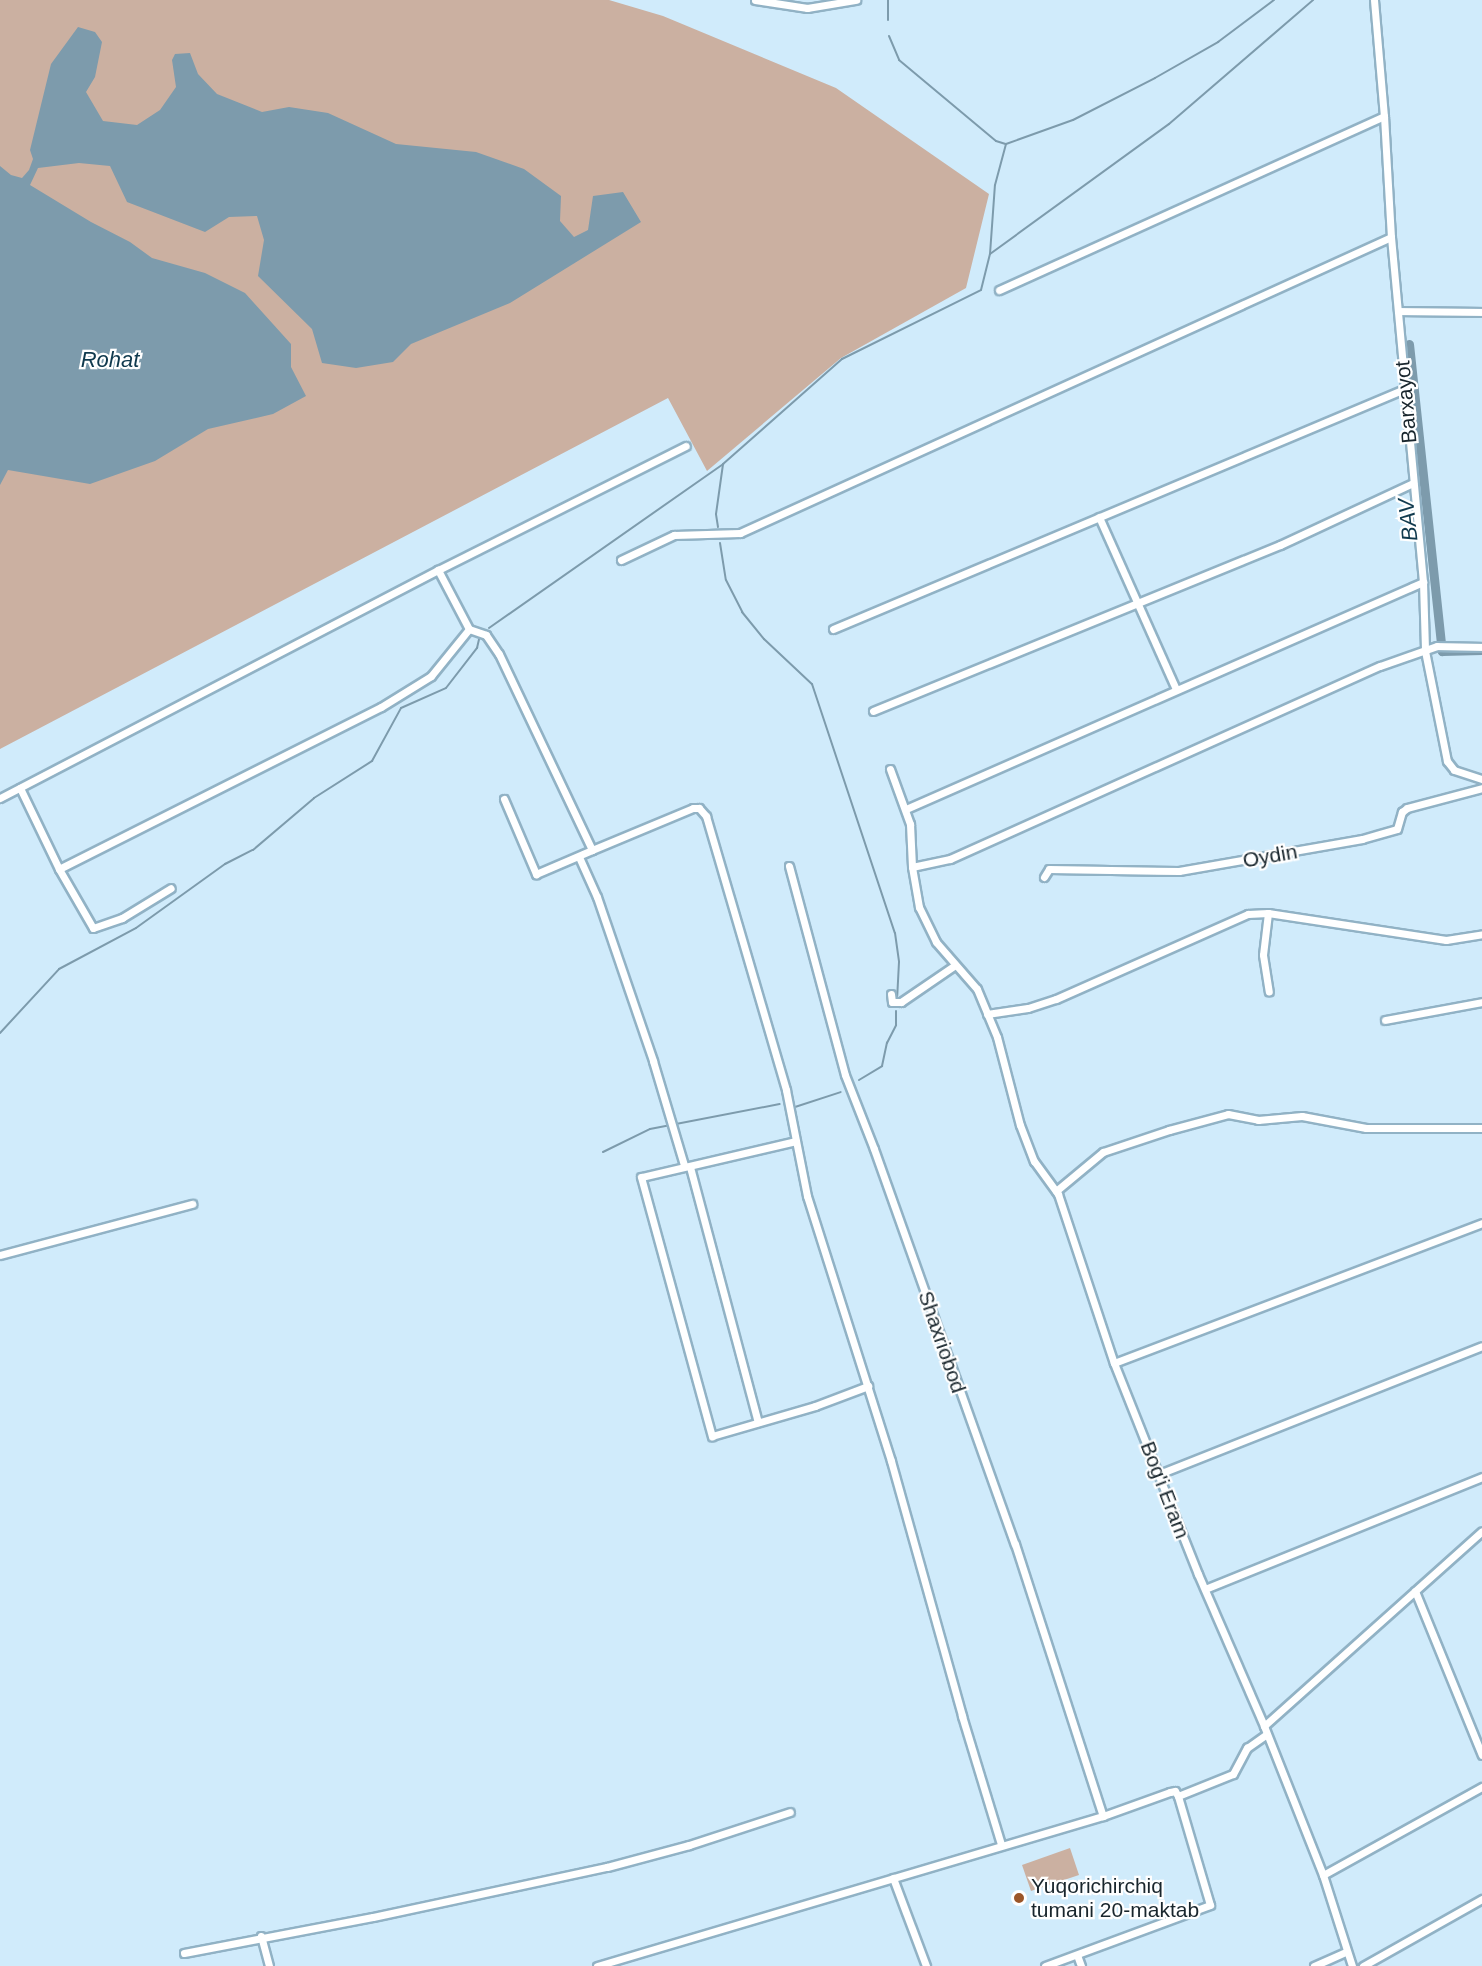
<!DOCTYPE html>
<html>
<head>
<meta charset="utf-8">
<style>
  body { margin:0 }
  #map { position:relative; width:1482px; height:1966px; overflow:hidden; background:#d0ebfb; font-family:Helvetica,sans-serif }
  div>[style] { position:absolute }
  .green>* { inset:0; background:#cbb0a1 }
  .water>* { inset:0; background:#7d9bac }
  .stream>* { height:2px; margin:-1px; padding:0 1px; transform-origin:1px; border-radius:1px; background:#7d9bac }
  .canal>* { height:9px; margin:-4.5px; padding:0 4.5px; transform-origin:4.5px; border-radius:4.5px; background:#7d9bac }
  .roads { filter:drop-shadow(2px 0 #91b2c5) drop-shadow(-2px 0 #91b2c5) drop-shadow(0 2px #91b2c5) drop-shadow(0 -2px #91b2c5) }
  .street>* { height:7px; margin:-3.5px; padding:0 3.5px; transform-origin:3.5px; border-radius:3.5px; background:#fff }
  .dots>* { width:16px; height:16px; translate:-50% -50%; box-sizing:border-box; border:3px solid #fff; border-radius:50% }
  span { translate:-50% -50%; white-space:nowrap; text-align:center; line-height:1.15; -webkit-text-stroke:4.5px #fff; paint-order:stroke }
  .street-label { font-size:21px; color:#19262d }
  .poi-label { font-size:21px; color:#19262d }
  .left { translate:0 -50%; text-align:left }
  .water-label { font-size:22px; color:#103a4e; font-style:italic }
</style>
</head>
<body>
<div id="map">
  <div class="green">
    <div style="clip-path:polygon(0 0,609px 0,663px 16px,836px 88px,989px 194px,966px 288px,841px 358px,707px 471px,668px 398px,0 749px)"></div>
    <div style="clip-path:polygon(1070px 1848px,1079px 1875px,1031px 1891px,1022px 1865px)"></div>
  </div>
  <div class="water">
    <div style="clip-path:polygon(78px 27px,95px 32px,102px 42px,95px 77px,86px 92px,103px 121px,137px 125px,160px 110px,176px 87px,172px 60px,175px 54px,190px 53px,198px 74px,217px 94px,262px 112px,289px 107px,328px 113px,396px 144px,476px 152px,524px 169px,561px 196px,560px 221px,574px 237px,588px 230px,593px 196px,623px 192px,641px 222px,510px 303px,411px 344px,393px 362px,356px 368px,322px 363px,312px 329px,258px 276px,264px 240px,257px 216px,229px 217px,205px 232px,127px 202px,110px 166px,79px 163px,38px 168px,30px 185px,91px 222px,130px 242px,152px 258px,205px 273px,245px 293px,291px 344px,291px 367px,306px 396px,273px 414px,208px 429px,155px 461px,90px 484px,8px 470px,0 485px,0 166px,11px 175px,22px 178px,29px 170px,33px 159px,30px 150px,51px 64px)"></div>
  </div>
  <div class="stream">
    <div style="left:888px;top:20px;width:20px;rotate:-90deg"></div>
    <div style="left:889px;top:36px;width:26px;rotate:67deg"></div>
    <div style="left:899px;top:60px;width:126px;rotate:39.9deg"></div>
    <div style="left:996px;top:141px;width:10px;rotate:17deg"></div>
    <div style="left:1006px;top:144px;width:71px;rotate:-19.7deg"></div>
    <div style="left:1073px;top:120px;width:92px;rotate:-27.1deg"></div>
    <div style="left:1155px;top:78px;width:73px;rotate:-29.7deg"></div>
    <div style="left:1218px;top:42px;width:70px;rotate:-36.9deg"></div>
    <div style="left:990px;top:254px;width:221px;rotate:-36deg"></div>
    <div style="left:1169px;top:124px;width:190px;rotate:-40.7deg"></div>
    <div style="left:718px;top:527px;width:13px;rotate:-99deg"></div>
    <div style="left:716px;top:514px;width:50px;rotate:-82deg"></div>
    <div style="left:720px;top:543px;width:37px;rotate:81deg"></div>
    <div style="left:726px;top:580px;width:36px;rotate:63deg"></div>
    <div style="left:742px;top:612px;width:35px;rotate:51deg"></div>
    <div style="left:764px;top:639px;width:66px;rotate:43.2deg"></div>
    <div style="left:812px;top:684px;width:262px;rotate:71.6deg"></div>
    <div style="left:895px;top:933px;width:29px;rotate:82deg"></div>
    <div style="left:899px;top:962px;width:34px;rotate:93deg"></div>
    <div style="left:489px;top:628px;width:286px;rotate:-35deg"></div>
    <div style="left:723px;top:464px;width:159px;rotate:-41.4deg"></div>
    <div style="left:842px;top:359px;width:155px;rotate:-26.4deg"></div>
    <div style="left:981px;top:290px;width:37px;rotate:-76deg"></div>
    <div style="left:990px;top:254px;width:69px;rotate:-85.9deg"></div>
    <div style="left:995px;top:185px;width:42px;rotate:-75deg"></div>
    <div style="left:0;top:1033px;width:87px;rotate:-47.3deg"></div>
    <div style="left:59px;top:969px;width:87px;rotate:-28deg"></div>
    <div style="left:136px;top:928px;width:110px;rotate:-35.7deg"></div>
    <div style="left:225px;top:864px;width:31px;rotate:-27deg"></div>
    <div style="left:253px;top:850px;width:80px;rotate:-40.4deg"></div>
    <div style="left:314px;top:798px;width:69px;rotate:-32.5deg"></div>
    <div style="left:372px;top:761px;width:60px;rotate:-61.3deg"></div>
    <div style="left:401px;top:708px;width:49px;rotate:-24deg"></div>
    <div style="left:446px;top:688px;width:51px;rotate:-52.2deg"></div>
    <div style="left:477px;top:648px;width:9px;rotate:-77deg"></div>
    <div style="left:859px;top:1080px;width:27px;rotate:-31deg"></div>
    <div style="left:882px;top:1066px;width:24px;rotate:-78deg"></div>
    <div style="left:887px;top:1043px;width:20px;rotate:-63deg"></div>
    <div style="left:896px;top:1025px;width:14px;rotate:-90deg"></div>
    <div style="left:795px;top:1107px;width:48px;rotate:-18.1deg"></div>
    <div style="left:603px;top:1152px;width:52px;rotate:-26.1deg"></div>
    <div style="left:650px;top:1129px;width:132px;rotate:-10.9deg"></div>
  </div>
  <div class="canal">
    <div style="left:1409px;top:344px;width:309px;rotate:83.9deg"></div>
    <div style="left:1442px;top:651px;width:40px;rotate:-1.4deg"></div>
  </div>
  <div class="roads">
    <div class="street">
      <div style="left:755px;top:0;width:53px;rotate:8.7deg"></div>
      <div style="left:807px;top:8px;width:50px;rotate:-9.3deg"></div>
      <div style="left:1374px;top:0;width:116px;rotate:85.1deg"></div>
      <div style="left:1384px;top:116px;width:121px;rotate:86.7deg"></div>
      <div style="left:1391px;top:237px;width:346px;rotate:84.7deg"></div>
      <div style="left:1423px;top:582px;width:69px;rotate:88.3deg"></div>
      <div style="left:1425px;top:651px;width:112px;rotate:78.7deg"></div>
      <div style="left:1447px;top:761px;width:11px;rotate:52deg"></div>
      <div style="left:1454px;top:770px;width:29px;rotate:18deg"></div>
      <div style="left:999px;top:290px;width:422px;rotate:-24.3deg"></div>
      <div style="left:1398px;top:311px;width:84px;rotate:0.7deg"></div>
      <div style="left:1099px;top:517px;width:188px;rotate:65.9deg"></div>
      <div style="left:621px;top:560px;width:59px;rotate:-25.3deg"></div>
      <div style="left:674px;top:535px;width:66px;rotate:-1.7deg"></div>
      <div style="left:740px;top:533px;width:715px;rotate:-24.45deg"></div>
      <div style="left:469px;top:629px;width:18px;rotate:19deg"></div>
      <div style="left:486px;top:635px;width:23px;rotate:56deg"></div>
      <div style="left:499px;top:654px;width:217px;rotate:64.6deg"></div>
      <div style="left:592px;top:850px;width:109px;rotate:-22.6deg"></div>
      <div style="left:693px;top:808px;width:6px"></div>
      <div style="left:699px;top:808px;width:11px;rotate:49deg"></div>
      <div style="left:706px;top:816px;width:285px;rotate:73.7deg"></div>
      <div style="left:786px;top:1090px;width:108px;rotate:78.8deg"></div>
      <div style="left:807px;top:1196px;width:278px;rotate:72.4deg"></div>
      <div style="left:891px;top:1461px;width:265px;rotate:74.4deg"></div>
      <div style="left:962px;top:1716px;width:134px;rotate:73.1deg"></div>
      <div style="left:833px;top:629px;width:623px;rotate:-22.78deg"></div>
      <div style="left:873px;top:711px;width:440px;rotate:-22.2deg"></div>
      <div style="left:1280px;top:545px;width:147px;rotate:-25deg"></div>
      <div style="left:890px;top:769px;width:59px;rotate:70deg"></div>
      <div style="left:910px;top:824px;width:43px;rotate:87.3deg"></div>
      <div style="left:912px;top:867px;width:41px;rotate:80.1deg"></div>
      <div style="left:919px;top:907px;width:39px;rotate:64deg"></div>
      <div style="left:936px;top:942px;width:62px;rotate:48.9deg"></div>
      <div style="left:977px;top:989px;width:52px;rotate:67.4deg"></div>
      <div style="left:997px;top:1037px;width:91px;rotate:75.4deg"></div>
      <div style="left:1020px;top:1125px;width:39px;rotate:69deg"></div>
      <div style="left:1034px;top:1161px;width:41px;rotate:54deg"></div>
      <div style="left:1058px;top:1194px;width:178px;rotate:71.7deg"></div>
      <div style="left:1114px;top:1363px;width:227px;rotate:68.3deg"></div>
      <div style="left:1198px;top:1574px;width:166px;rotate:66.5deg"></div>
      <div style="left:1264px;top:1726px;width:160px;rotate:68.4deg"></div>
      <div style="left:1323px;top:1875px;width:96px;rotate:72.3deg"></div>
      <div style="left:20px;top:788px;width:90px;rotate:64.3deg"></div>
      <div style="left:59px;top:869px;width:68px;rotate:60deg"></div>
      <div style="left:93px;top:928px;width:31px;rotate:-19deg"></div>
      <div style="left:122px;top:918px;width:57px;rotate:-31.5deg"></div>
      <div style="left:0;top:798px;width:494px;rotate:-27.5deg"></div>
      <div style="left:438px;top:570px;width:277px;rotate:-26.6deg"></div>
      <div style="left:504px;top:799px;width:82px;rotate:66.9deg"></div>
      <div style="left:536px;top:874px;width:61px;rotate:-23.2deg"></div>
      <div style="left:906px;top:809px;width:565px;rotate:-23.7deg"></div>
      <div style="left:579px;top:857px;width:44px;rotate:65.8deg"></div>
      <div style="left:597px;top:897px;width:173px;rotate:71.1deg"></div>
      <div style="left:653px;top:1061px;width:109px;rotate:73.4deg"></div>
      <div style="left:789px;top:866px;width:216px;rotate:75deg"></div>
      <div style="left:845px;top:1075px;width:79px;rotate:68.6deg"></div>
      <div style="left:874px;top:1149px;width:419px;rotate:70.4deg"></div>
      <div style="left:1015px;top:1544px;width:286px;rotate:72.1deg"></div>
      <div style="left:912px;top:867px;width:39px;rotate:-12deg"></div>
      <div style="left:950px;top:859px;width:471px;rotate:-24.2deg"></div>
      <div style="left:1380px;top:666px;width:60px;rotate:-19.3deg"></div>
      <div style="left:1437px;top:646px;width:45px;rotate:1.3deg"></div>
      <div style="left:59px;top:869px;width:360px;rotate:-26.7deg"></div>
      <div style="left:381px;top:707px;width:59px;rotate:-31.8deg"></div>
      <div style="left:431px;top:676px;width:60px;rotate:-51deg"></div>
      <div style="left:469px;top:629px;width:67px;rotate:-117.7deg"></div>
      <div style="left:1044px;top:877px;width:9px;rotate:-58deg"></div>
      <div style="left:1049px;top:869px;width:130px;rotate:0.9deg"></div>
      <div style="left:1179px;top:871px;width:186px;rotate:-9.9deg"></div>
      <div style="left:1362px;top:839px;width:36px;rotate:-16deg"></div>
      <div style="left:1397px;top:829px;width:18px;rotate:-74deg"></div>
      <div style="left:1402px;top:812px;width:6px;rotate:-39deg"></div>
      <div style="left:1407px;top:808px;width:78px;rotate:-14.9deg"></div>
      <div style="left:1268px;top:913px;width:42px;rotate:96.8deg"></div>
      <div style="left:1263px;top:955px;width:37px;rotate:81deg"></div>
      <div style="left:891px;top:994px;width:8px;rotate:83deg"></div>
      <div style="left:892px;top:1002px;width:9px"></div>
      <div style="left:901px;top:1002px;width:65px;rotate:-34.4deg"></div>
      <div style="left:987px;top:1014px;width:41px;rotate:-8.3deg"></div>
      <div style="left:1028px;top:1008px;width:29px;rotate:-18deg"></div>
      <div style="left:1056px;top:999px;width:210px;rotate:-23.9deg"></div>
      <div style="left:1248px;top:914px;width:20px;rotate:-3deg"></div>
      <div style="left:1268px;top:913px;width:180px;rotate:8.6deg"></div>
      <div style="left:1446px;top:940px;width:36px;rotate:-9deg"></div>
      <div style="left:1385px;top:1020px;width:99px;rotate:-10.5deg"></div>
      <div style="left:796px;top:1141px;width:159px;rotate:166.9deg"></div>
      <div style="left:641px;top:1177px;width:269px;rotate:74.7deg"></div>
      <div style="left:712px;top:1436px;width:107px;rotate:-16.2deg"></div>
      <div style="left:815px;top:1406px;width:57px;rotate:-20.7deg"></div>
      <div style="left:690px;top:1167px;width:264px;rotate:75.1deg"></div>
      <div style="left:1056px;top:1191px;width:61px;rotate:-39.7deg"></div>
      <div style="left:1103px;top:1152px;width:70px;rotate:-18.4deg"></div>
      <div style="left:1169px;top:1130px;width:61px;rotate:-15.2deg"></div>
      <div style="left:1228px;top:1114px;width:31px;rotate:11deg"></div>
      <div style="left:1258px;top:1120px;width:44px;rotate:-5.2deg"></div>
      <div style="left:1302px;top:1116px;width:65px;rotate:10.6deg"></div>
      <div style="left:1366px;top:1128px;width:116px"></div>
      <div style="left:0;top:1255px;width:199px;rotate:-14.9deg"></div>
      <div style="left:1114px;top:1363px;width:394px;rotate:-20.8deg"></div>
      <div style="left:1159px;top:1474px;width:347px;rotate:-21.6deg"></div>
      <div style="left:1205px;top:1589px;width:299px;rotate:-22deg"></div>
      <div style="left:1415px;top:1591px;width:177px;rotate:67.8deg"></div>
      <div style="left:1264px;top:1726px;width:292px;rotate:-41.8deg"></div>
      <div style="left:1323px;top:1875px;width:182px;rotate:-29deg"></div>
      <div style="left:893px;top:1878px;width:94px;rotate:69.4deg"></div>
      <div style="left:261px;top:1936px;width:31px;rotate:75deg"></div>
      <div style="left:184px;top:1953px;width:192px;rotate:-10.8deg"></div>
      <div style="left:373px;top:1917px;width:239px;rotate:-12.1deg"></div>
      <div style="left:607px;top:1867px;width:85px;rotate:-15deg"></div>
      <div style="left:689px;top:1845px;width:106px;rotate:-18.1deg"></div>
      <div style="left:1077px;top:1955px;width:12px;rotate:70deg"></div>
      <div style="left:597px;top:1966px;width:528px;rotate:-16.51deg"></div>
      <div style="left:1103px;top:1816px;width:71px;rotate:-19.7deg"></div>
      <div style="left:1170px;top:1792px;width:5px;rotate:-11deg"></div>
      <div style="left:1175px;top:1791px;width:6px;rotate:59deg"></div>
      <div style="left:1178px;top:1796px;width:59px;rotate:-21.8deg"></div>
      <div style="left:1233px;top:1774px;width:30px;rotate:-62deg"></div>
      <div style="left:1247px;top:1748px;width:24px;rotate:-35deg"></div>
      <div style="left:1045px;top:1966px;width:176px;rotate:-20.3deg"></div>
      <div style="left:1210px;top:1905px;width:114px;rotate:-106.4deg"></div>
      <div style="left:1314px;top:1966px;width:36px;rotate:-24deg"></div>
      <div style="left:1363px;top:1966px;width:137px;rotate:-29.4deg"></div>
    </div>
  </div>
  <div class="dots">
    <div style="left:1019px;top:1898px;background:#9b5629"></div>
  </div>
  <div class="street-label">
    <span style="left:1406px;top:402px;rotate:-95deg">Barxayot</span>
    <span style="left:1270px;top:856px;rotate:-10deg">Oydin</span>
    <span style="left:942px;top:1342px;rotate:71deg">Shaxriobod</span>
    <span style="left:1165px;top:1490px;rotate:69deg">Bog'i Eram</span>
  </div>
  <div class="poi-label">
    <span class="left" style="left:1031px;top:1898px">Yuqorichirchiq<br>tumani 20-maktab</span>
  </div>
  <div class="water-label">
    <span style="left:110px;top:360px">Rohat</span>
    <span style="left:1408px;top:520px;rotate:-96deg">BAV</span>
  </div>
</div>
</body>
</html>
